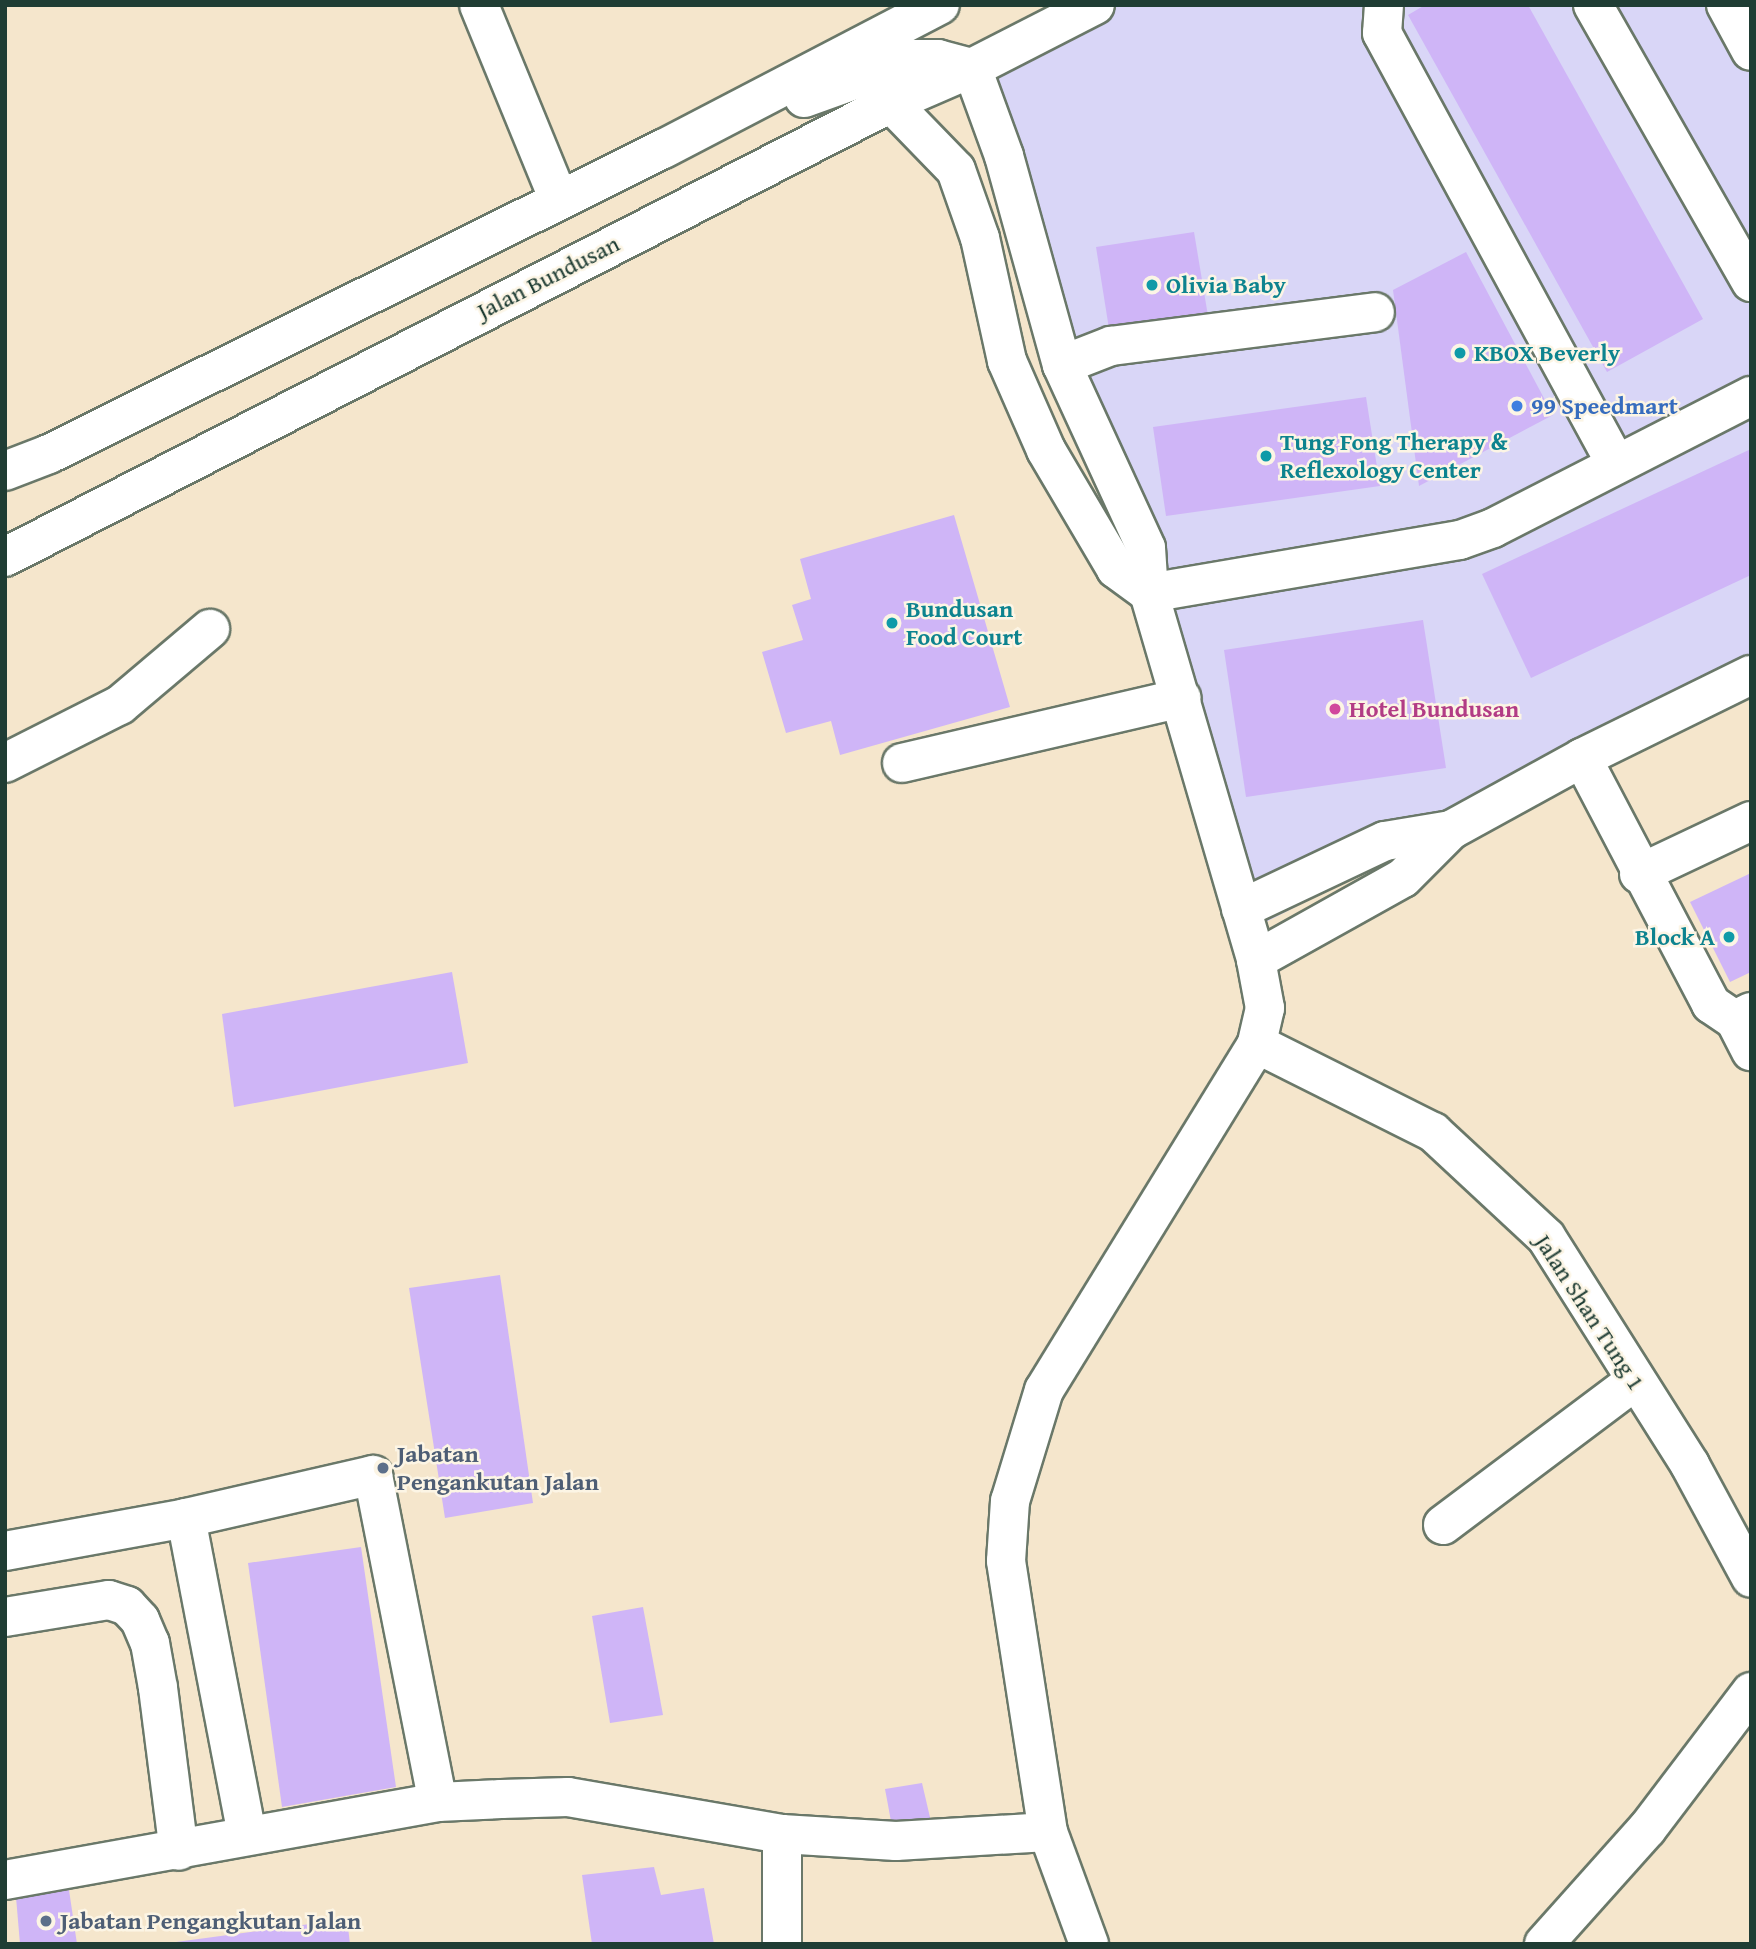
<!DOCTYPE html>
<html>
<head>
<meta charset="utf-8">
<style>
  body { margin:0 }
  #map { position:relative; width:1756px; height:1949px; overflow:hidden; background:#f5e6cc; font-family:"Gentium Book Plus",serif }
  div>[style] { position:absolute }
  .built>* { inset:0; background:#d9d6f7 }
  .building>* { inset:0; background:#cfb5f7 }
  .roads { filter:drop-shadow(2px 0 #6a7869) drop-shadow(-2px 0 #6a7869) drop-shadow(0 2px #6a7869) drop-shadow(0 -2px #6a7869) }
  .minor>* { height:38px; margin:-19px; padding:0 19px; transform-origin:19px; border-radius:19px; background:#fff }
  .major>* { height:38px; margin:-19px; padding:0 19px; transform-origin:19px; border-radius:19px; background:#fff }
  .dots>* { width:19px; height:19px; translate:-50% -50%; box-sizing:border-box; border:4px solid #fcf5e5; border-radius:50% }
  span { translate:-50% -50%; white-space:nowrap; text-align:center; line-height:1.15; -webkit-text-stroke:5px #fcf5e5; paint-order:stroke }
  .street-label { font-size:24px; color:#1f3d34 }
  .culture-label { font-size:24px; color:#0d838f; font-weight:700 }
  .left { translate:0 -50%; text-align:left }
  .right { translate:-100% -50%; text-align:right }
  .shop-label { font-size:24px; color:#366cbe; font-weight:700 }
  .hotel-label { font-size:24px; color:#b23c85; font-weight:700 }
  .service-label { font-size:24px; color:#4e5e75; font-weight:700 }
  .frame { position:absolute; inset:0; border:7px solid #1f3d34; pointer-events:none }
</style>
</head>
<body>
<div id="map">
  <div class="built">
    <div style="clip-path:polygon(1098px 5px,1751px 5px,1751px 675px,1262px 924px,972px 68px)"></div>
  </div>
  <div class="building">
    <div style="clip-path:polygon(1425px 5px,1528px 5px,1703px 319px,1607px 372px,1408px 15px)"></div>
    <div style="clip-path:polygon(1194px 232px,1209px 322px,1110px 335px,1096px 247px)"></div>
    <div style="clip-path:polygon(1466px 252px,1553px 415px,1419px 486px,1393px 290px)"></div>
    <div style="clip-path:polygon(1366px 397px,1380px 486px,1166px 516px,1153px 427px)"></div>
    <div style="clip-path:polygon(1751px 449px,1751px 575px,1531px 678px,1482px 574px)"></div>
    <div style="clip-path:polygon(954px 515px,1010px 707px,840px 755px,831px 721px,786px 733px,762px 652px,803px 640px,792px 605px,811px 599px,800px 559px)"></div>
    <div style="clip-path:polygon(1423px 620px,1446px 768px,1246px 797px,1224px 650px)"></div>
    <div style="clip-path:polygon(1751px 873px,1751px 972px,1730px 982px,1690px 902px)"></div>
    <div style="clip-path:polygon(452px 972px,468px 1063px,234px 1107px,222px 1014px)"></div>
    <div style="clip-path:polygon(500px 1275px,533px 1503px,445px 1518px,409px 1288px)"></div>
    <div style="clip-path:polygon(361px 1547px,396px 1787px,282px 1807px,248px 1563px)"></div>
    <div style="clip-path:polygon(643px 1607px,663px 1715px,610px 1723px,592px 1616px)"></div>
    <div style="clip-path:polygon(922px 1783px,932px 1826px,893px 1832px,885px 1789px)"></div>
    <div style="clip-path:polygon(654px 1867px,661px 1895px,704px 1888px,714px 1944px,592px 1944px,582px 1875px)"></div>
    <div style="clip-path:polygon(69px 1890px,77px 1944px,20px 1944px,16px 1897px)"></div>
    <div style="clip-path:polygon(347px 1919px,350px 1944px,176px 1944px,176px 1942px)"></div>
  </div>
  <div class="roads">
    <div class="minor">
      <div style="left:479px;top:5px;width:211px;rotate:67.7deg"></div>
      <div style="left:1384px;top:5px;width:28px;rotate:94deg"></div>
      <div style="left:1382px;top:33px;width:490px;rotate:61.5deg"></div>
      <div style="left:1593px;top:5px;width:319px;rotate:60.3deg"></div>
      <div style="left:1726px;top:5px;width:52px;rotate:61.5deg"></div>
      <div style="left:972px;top:68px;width:94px;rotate:70deg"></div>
      <div style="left:1004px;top:156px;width:217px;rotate:74.5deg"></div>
      <div style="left:1062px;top:365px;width:201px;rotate:65.3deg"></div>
      <div style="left:1146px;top:548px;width:45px;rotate:86.2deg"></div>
      <div style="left:1149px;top:593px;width:382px;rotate:73.7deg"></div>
      <div style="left:1256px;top:960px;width:49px;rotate:79.4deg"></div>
      <div style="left:1265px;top:1008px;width:37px;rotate:103deg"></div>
      <div style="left:1257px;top:1044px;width:406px;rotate:121.6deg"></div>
      <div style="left:1044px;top:1390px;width:116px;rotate:107deg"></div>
      <div style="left:1010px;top:1501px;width:60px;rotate:93.8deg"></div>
      <div style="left:1006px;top:1561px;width:274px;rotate:81.2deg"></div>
      <div style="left:1048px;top:1832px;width:119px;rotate:69.9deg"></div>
      <div style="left:891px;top:103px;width:93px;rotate:45.9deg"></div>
      <div style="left:956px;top:170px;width:72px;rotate:70.6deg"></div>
      <div style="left:980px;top:238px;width:126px;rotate:77.6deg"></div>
      <div style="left:1007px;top:361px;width:97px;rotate:66.3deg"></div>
      <div style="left:1046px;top:450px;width:138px;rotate:59.5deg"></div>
      <div style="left:1116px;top:569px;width:41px;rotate:36deg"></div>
      <div style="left:1149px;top:593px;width:315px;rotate:-9.7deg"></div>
      <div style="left:1460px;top:540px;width:35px;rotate:-20deg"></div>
      <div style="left:1493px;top:528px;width:290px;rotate:-27.1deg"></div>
      <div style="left:1062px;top:365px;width:53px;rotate:-21.2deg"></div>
      <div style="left:1111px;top:346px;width:266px;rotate:-7.3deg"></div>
      <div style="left:1582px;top:758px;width:278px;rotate:62.3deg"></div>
      <div style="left:1711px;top:1004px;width:29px;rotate:34deg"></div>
      <div style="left:1735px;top:1020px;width:18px;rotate:-27deg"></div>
      <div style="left:5px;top:763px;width:129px;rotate:-26.8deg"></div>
      <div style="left:120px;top:705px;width:118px;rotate:-40.2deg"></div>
      <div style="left:902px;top:763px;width:287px;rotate:-13.1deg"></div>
      <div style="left:1639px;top:874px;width:124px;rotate:-25.3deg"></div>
      <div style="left:1241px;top:909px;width:159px;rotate:-25.3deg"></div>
      <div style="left:1385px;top:841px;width:67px;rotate:-9.5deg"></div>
      <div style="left:1256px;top:960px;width:168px;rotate:-29.2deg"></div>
      <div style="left:1403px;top:878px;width:68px;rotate:-45deg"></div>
      <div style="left:1451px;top:830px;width:149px;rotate:-28.8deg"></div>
      <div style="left:1582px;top:758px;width:188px;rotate:-26.2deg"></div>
      <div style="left:1735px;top:1020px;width:35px;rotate:63deg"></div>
      <div style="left:1257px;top:1044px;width:197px;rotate:26.6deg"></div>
      <div style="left:1433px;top:1132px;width:154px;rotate:42.9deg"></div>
      <div style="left:1546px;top:1237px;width:270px;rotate:57.7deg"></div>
      <div style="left:1690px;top:1465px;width:128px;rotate:61.6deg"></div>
      <div style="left:186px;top:1518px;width:323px;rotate:79.1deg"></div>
      <div style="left:1443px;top:1525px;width:240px;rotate:-36.9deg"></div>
      <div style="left:5px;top:1551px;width:184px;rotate:-10.3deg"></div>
      <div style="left:186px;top:1518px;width:192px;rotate:-12.9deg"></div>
      <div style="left:373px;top:1475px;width:333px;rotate:78.8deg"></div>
      <div style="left:5px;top:1617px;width:105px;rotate:-9.3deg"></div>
      <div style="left:109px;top:1600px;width:19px;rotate:18deg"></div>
      <div style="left:127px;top:1606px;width:19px;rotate:47deg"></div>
      <div style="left:140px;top:1620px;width:25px;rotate:67deg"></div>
      <div style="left:150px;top:1643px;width:46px;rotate:79.9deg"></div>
      <div style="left:158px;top:1688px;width:164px;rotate:82.7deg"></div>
      <div style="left:5px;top:1880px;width:440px;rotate:-10.2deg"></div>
      <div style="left:438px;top:1802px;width:63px;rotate:-2.7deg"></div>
      <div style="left:501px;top:1799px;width:67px;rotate:-1.7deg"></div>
      <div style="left:568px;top:1797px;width:217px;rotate:9.8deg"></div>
      <div style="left:782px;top:1834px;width:114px;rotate:3.5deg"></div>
      <div style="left:896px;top:1841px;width:152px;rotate:-3.4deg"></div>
      <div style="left:782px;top:1944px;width:110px;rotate:-90deg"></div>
      <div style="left:1544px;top:1944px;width:154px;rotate:-48.2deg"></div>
      <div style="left:1647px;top:1829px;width:172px;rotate:-52.8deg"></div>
    </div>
    <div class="major">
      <div style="left:804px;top:98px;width:116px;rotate:-19.7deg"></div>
      <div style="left:913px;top:59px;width:25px"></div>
      <div style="left:938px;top:59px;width:35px;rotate:15deg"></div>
      <div style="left:5px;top:471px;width:47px;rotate:-21.1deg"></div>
      <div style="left:49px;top:454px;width:686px;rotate:-26.42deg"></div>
      <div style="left:663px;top:149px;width:312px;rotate:-27.5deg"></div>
      <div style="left:5px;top:557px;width:996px;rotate:-27.13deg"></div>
      <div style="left:891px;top:103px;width:88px;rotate:-23.4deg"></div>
      <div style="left:972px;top:68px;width:138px;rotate:-27.1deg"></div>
    </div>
  </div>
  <div class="dots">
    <div style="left:1152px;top:285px;background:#0f9aa8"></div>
    <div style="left:1460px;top:353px;background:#0f9aa8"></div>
    <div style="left:1517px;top:406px;background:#3f7fe0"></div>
    <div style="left:1266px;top:456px;background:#0f9aa8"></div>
    <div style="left:892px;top:623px;background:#0f9aa8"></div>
    <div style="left:1335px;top:709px;background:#d1479c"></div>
    <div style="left:1729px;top:937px;background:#0f9aa8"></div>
    <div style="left:383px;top:1468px;background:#5c6f8a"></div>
    <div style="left:46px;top:1921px;background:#5c6f8a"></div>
  </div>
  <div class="street-label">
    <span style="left:548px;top:277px;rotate:-27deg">Jalan Bundusan</span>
    <span style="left:1590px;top:1312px;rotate:57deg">Jalan Shan Tung 1</span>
  </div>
  <div class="culture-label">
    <span class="left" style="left:1166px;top:285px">Olivia Baby</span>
    <span class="left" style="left:1474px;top:353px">KBOX Beverly</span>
    <span class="left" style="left:1280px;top:456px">Tung Fong Therapy &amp;<br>Reflexology Center</span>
    <span class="left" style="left:906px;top:623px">Bundusan<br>Food Court</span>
    <span class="right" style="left:1715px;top:937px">Block A</span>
  </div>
  <div class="shop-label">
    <span class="left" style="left:1531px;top:406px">99 Speedmart</span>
  </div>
  <div class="hotel-label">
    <span class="left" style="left:1349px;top:709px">Hotel Bundusan</span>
  </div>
  <div class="service-label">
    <span class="left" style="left:397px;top:1468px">Jabatan<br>Pengankutan Jalan</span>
    <span class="left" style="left:60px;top:1921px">Jabatan Pengangkutan Jalan</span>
  </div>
  <div class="frame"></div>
</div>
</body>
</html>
